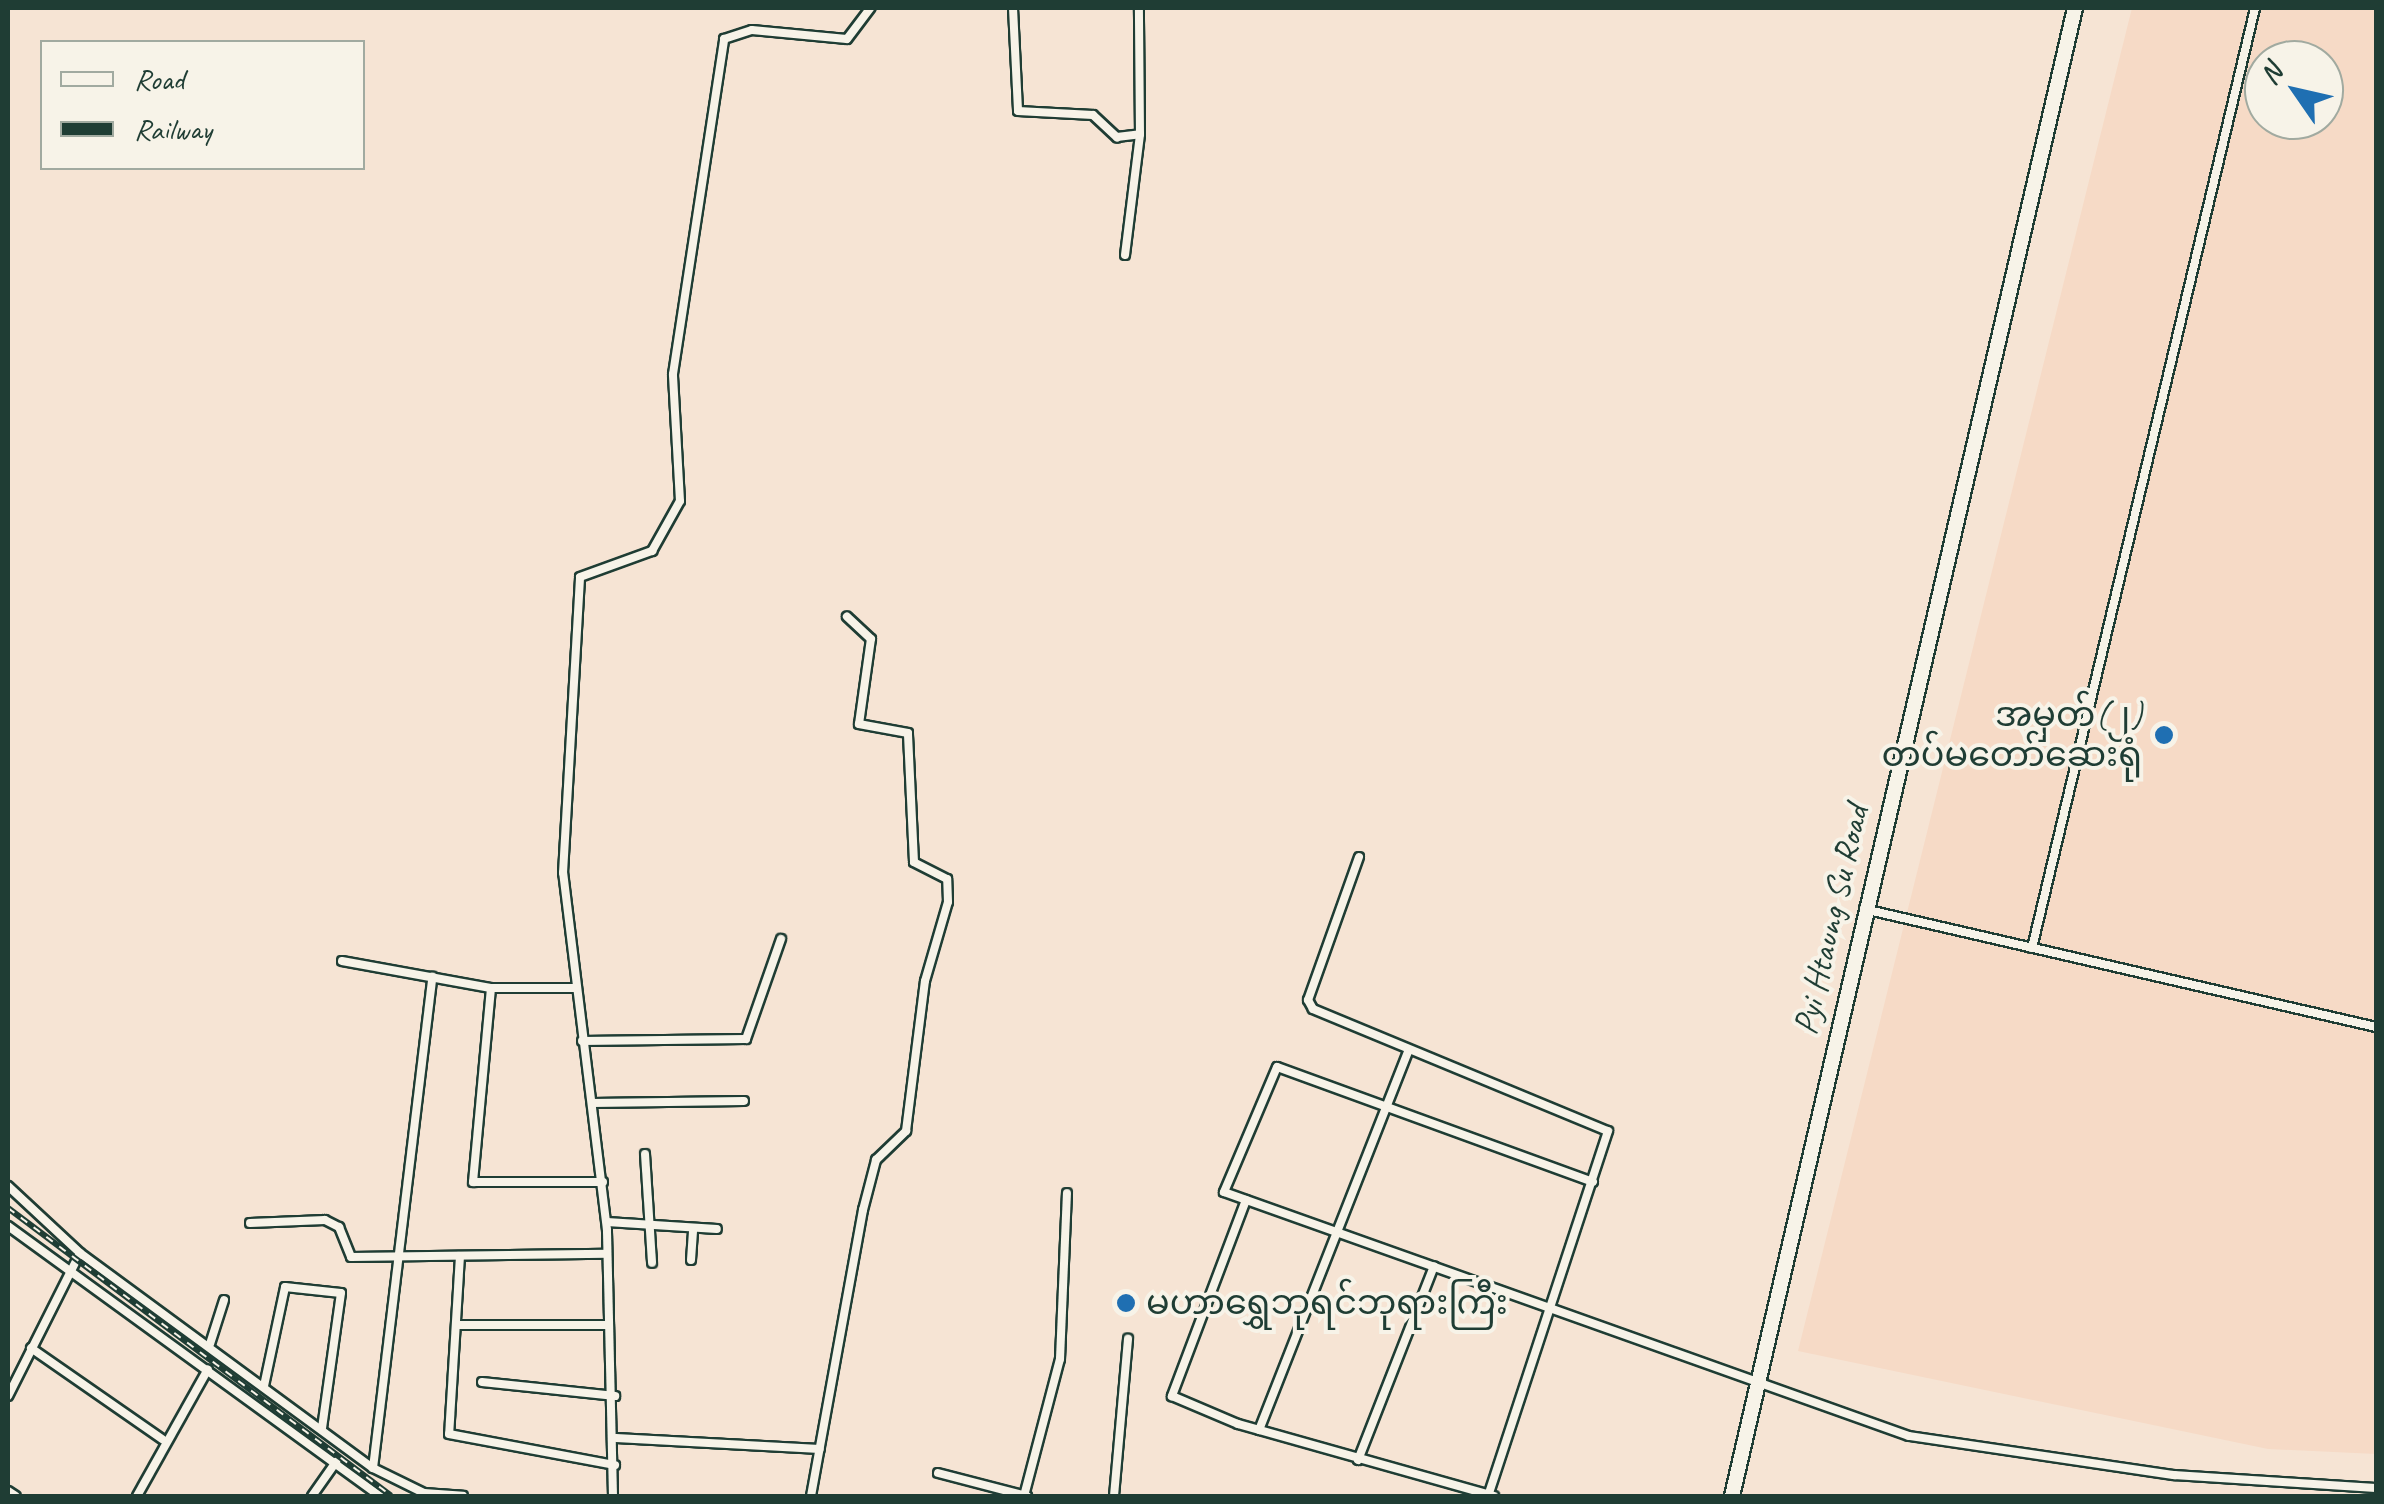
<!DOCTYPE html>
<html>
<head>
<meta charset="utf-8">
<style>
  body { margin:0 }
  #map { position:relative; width:2384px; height:1504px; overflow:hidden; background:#f6e4d4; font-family:Caveat,"Noto Sans Myanmar",sans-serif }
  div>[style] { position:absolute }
  .built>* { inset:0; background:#f6dac6 }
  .roads { filter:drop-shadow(2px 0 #1f3d34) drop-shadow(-2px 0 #1f3d34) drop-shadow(0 2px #1f3d34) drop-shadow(0 -2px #1f3d34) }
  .street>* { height:8px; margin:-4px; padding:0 4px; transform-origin:4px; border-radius:4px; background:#f7f3e8 }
  .highway>* { height:14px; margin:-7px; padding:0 7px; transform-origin:7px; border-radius:7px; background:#f7f3e8 }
  .rail>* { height:6px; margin-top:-3px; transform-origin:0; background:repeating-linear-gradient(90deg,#f7f3e8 0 8px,#1f3d34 0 16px); box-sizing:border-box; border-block:2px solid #1f3d34 }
  .dots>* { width:28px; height:28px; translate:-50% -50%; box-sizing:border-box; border:5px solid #f7f3e8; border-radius:50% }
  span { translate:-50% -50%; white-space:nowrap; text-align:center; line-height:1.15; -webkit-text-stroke:8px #f7f3e8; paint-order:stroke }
  .poi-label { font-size:35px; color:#1f3d34 }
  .right { translate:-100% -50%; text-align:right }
  .left { translate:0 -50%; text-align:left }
  .street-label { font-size:35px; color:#1f3d34 }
  .frame { position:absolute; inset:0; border:10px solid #1f3d34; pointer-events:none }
  .legend { position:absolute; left:40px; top:40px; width:325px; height:130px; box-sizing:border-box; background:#f7f3e8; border:2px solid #a1aaa0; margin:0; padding:12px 18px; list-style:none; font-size:30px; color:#1f3d34 }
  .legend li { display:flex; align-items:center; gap:20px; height:50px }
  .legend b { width:50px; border:2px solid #a1aaa0 }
  .north { position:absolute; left:2244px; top:40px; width:100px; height:100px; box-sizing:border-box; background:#f7f3e8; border:2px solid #a1aaa0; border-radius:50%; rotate:304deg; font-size:28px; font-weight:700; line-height:40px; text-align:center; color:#1f3d34 }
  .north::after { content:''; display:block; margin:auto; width:35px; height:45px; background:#1f6fb2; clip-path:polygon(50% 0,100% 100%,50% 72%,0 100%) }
</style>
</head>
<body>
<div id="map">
  <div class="built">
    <div style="clip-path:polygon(evenodd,2132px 8px,2376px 8px,2376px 1454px,2268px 1449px,1798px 1351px,2132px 8px,2264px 60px,2324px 60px,2324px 120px,2264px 120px,2264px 60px)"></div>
  </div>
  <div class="roads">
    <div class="street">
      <div style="left:1013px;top:8px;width:103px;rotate:87.2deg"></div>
      <div style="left:1018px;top:111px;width:75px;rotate:3.1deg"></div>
      <div style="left:1093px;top:115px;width:33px;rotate:43deg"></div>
      <div style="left:1117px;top:137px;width:23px;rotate:-7deg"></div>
      <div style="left:1125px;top:255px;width:122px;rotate:-82.9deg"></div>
      <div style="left:1140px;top:134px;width:126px;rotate:-90.5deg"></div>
      <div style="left:1359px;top:857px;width:152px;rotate:109.6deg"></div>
      <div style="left:1308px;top:1000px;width:10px;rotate:61deg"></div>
      <div style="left:1313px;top:1009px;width:319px;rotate:22.5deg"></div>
      <div style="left:1608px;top:1131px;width:383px;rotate:108.2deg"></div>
      <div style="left:1864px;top:909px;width:525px;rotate:12.98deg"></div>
      <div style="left:2032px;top:948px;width:966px;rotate:-76.65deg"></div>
      <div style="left:342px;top:961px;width:151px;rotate:10.3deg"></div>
      <div style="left:491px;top:988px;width:85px"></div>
      <div style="left:491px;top:988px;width:195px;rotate:95.3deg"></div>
      <div style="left:473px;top:1182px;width:130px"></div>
      <div style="left:582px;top:1041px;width:164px;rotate:-0.7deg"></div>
      <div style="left:746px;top:1039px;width:106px;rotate:-70.7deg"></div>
      <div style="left:592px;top:1103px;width:152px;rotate:-0.8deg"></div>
      <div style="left:645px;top:1154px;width:109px;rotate:86.3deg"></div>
      <div style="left:1593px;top:1182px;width:336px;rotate:-160deg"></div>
      <div style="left:1277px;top:1067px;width:136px;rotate:113deg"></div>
      <div style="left:1224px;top:1192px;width:727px;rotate:19.61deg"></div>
      <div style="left:1909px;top:1436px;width:268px;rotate:8.4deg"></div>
      <div style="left:2174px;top:1475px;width:202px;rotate:3.7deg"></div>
      <div style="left:8px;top:1186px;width:98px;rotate:42.9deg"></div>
      <div style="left:80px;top:1253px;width:160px;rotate:116.7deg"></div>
      <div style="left:1246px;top:1200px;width:210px;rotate:110.7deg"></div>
      <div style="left:1172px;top:1396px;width:72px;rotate:23deg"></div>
      <div style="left:1238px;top:1424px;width:266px;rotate:15.7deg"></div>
      <div style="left:607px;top:1222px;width:110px;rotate:3.6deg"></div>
      <div style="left:250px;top:1223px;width:75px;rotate:-2.3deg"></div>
      <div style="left:325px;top:1220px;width:16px;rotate:27deg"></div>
      <div style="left:339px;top:1227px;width:32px;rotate:68deg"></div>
      <div style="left:351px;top:1257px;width:256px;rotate:-0.7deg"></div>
      <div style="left:8px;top:1226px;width:460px;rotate:36deg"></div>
      <div style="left:80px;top:1253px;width:363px;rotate:36.3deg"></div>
      <div style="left:373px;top:1468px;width:57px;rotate:26.1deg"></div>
      <div style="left:424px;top:1493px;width:39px;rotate:4deg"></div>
      <div style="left:460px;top:1256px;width:178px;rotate:93.5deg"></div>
      <div style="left:449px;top:1434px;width:169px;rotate:10.6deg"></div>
      <div style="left:691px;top:1260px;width:32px;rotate:-86deg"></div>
      <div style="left:457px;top:1325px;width:150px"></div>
      <div style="left:210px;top:1344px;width:46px;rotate:-72.3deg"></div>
      <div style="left:31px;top:1348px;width:160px;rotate:34.8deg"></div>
      <div style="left:482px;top:1382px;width:134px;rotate:6deg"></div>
      <div style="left:264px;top:1386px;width:101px;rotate:-78deg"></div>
      <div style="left:285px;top:1287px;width:56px;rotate:6.1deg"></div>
      <div style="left:341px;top:1293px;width:136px;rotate:98deg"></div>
      <div style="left:1259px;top:1430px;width:406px;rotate:-68.5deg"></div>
      <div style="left:616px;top:1438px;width:204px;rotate:3.1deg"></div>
      <div style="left:1358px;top:1460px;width:208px;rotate:-68.6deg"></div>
      <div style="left:373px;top:1468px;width:495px;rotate:-83.1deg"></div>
      <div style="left:938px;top:1473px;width:92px;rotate:14.5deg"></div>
      <div style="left:8px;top:1491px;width:9px;rotate:32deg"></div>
      <div style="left:137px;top:1496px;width:145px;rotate:-60.8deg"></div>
      <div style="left:312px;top:1496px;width:42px;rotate:-54.8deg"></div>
      <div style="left:613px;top:1496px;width:266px;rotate:-91.3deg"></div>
      <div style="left:607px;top:1230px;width:360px;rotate:-97deg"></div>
      <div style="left:563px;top:873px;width:296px;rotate:-86.7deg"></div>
      <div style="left:580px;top:577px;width:77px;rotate:-19.9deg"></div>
      <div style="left:652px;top:551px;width:57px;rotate:-60.8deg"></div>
      <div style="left:680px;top:501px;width:127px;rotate:-93.2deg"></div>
      <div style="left:673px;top:374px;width:339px;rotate:-81.3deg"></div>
      <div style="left:724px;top:39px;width:29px;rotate:-18deg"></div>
      <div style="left:752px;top:30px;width:95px;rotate:5.4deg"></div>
      <div style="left:847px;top:39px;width:39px;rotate:-53deg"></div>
      <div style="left:811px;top:1496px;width:291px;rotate:-79.7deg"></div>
      <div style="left:863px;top:1210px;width:52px;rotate:-75.4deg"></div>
      <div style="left:876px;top:1160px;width:42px;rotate:-44deg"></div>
      <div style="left:906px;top:1131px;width:151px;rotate:-82.8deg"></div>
      <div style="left:925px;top:981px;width:82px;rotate:-73.8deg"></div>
      <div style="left:948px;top:902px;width:23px;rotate:-92deg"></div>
      <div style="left:947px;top:879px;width:37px;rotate:-153deg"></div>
      <div style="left:914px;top:862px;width:129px;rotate:-92.7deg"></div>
      <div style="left:908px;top:733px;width:50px;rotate:-169.6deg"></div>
      <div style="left:859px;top:724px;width:86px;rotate:-82deg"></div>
      <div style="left:871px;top:639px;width:33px;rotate:-137deg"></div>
      <div style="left:1024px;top:1496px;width:142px;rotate:-75.3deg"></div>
      <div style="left:1060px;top:1359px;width:166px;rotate:-87.6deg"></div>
      <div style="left:1114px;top:1496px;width:158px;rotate:-84.9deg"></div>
    </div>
    <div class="highway">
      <div style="left:1732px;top:1496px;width:1527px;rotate:-77.02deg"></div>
    </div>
  </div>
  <div class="rail">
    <div style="left:8px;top:1208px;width:479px;rotate:36.9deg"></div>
  </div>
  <div class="dots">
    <div style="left:2164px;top:735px;background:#1f6fb2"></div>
    <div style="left:1126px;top:1303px;background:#1f6fb2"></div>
  </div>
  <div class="poi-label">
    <span class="right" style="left:2142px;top:735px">အမှတ်(၂)<br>တပ်မတော်ဆေးရုံ</span>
    <span class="left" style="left:1146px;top:1303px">မဟာရွှေဘုရင်ဘုရားကြီး</span>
  </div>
  <div class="street-label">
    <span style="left:1831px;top:920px;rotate:-77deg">Pyi Htaung Su Road</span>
  </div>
  <div class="frame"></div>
  <ul class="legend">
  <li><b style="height:12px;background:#f7f3e8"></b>Road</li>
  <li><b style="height:12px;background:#1f3d34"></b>Railway</li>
  </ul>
  <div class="north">N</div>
</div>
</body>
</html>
